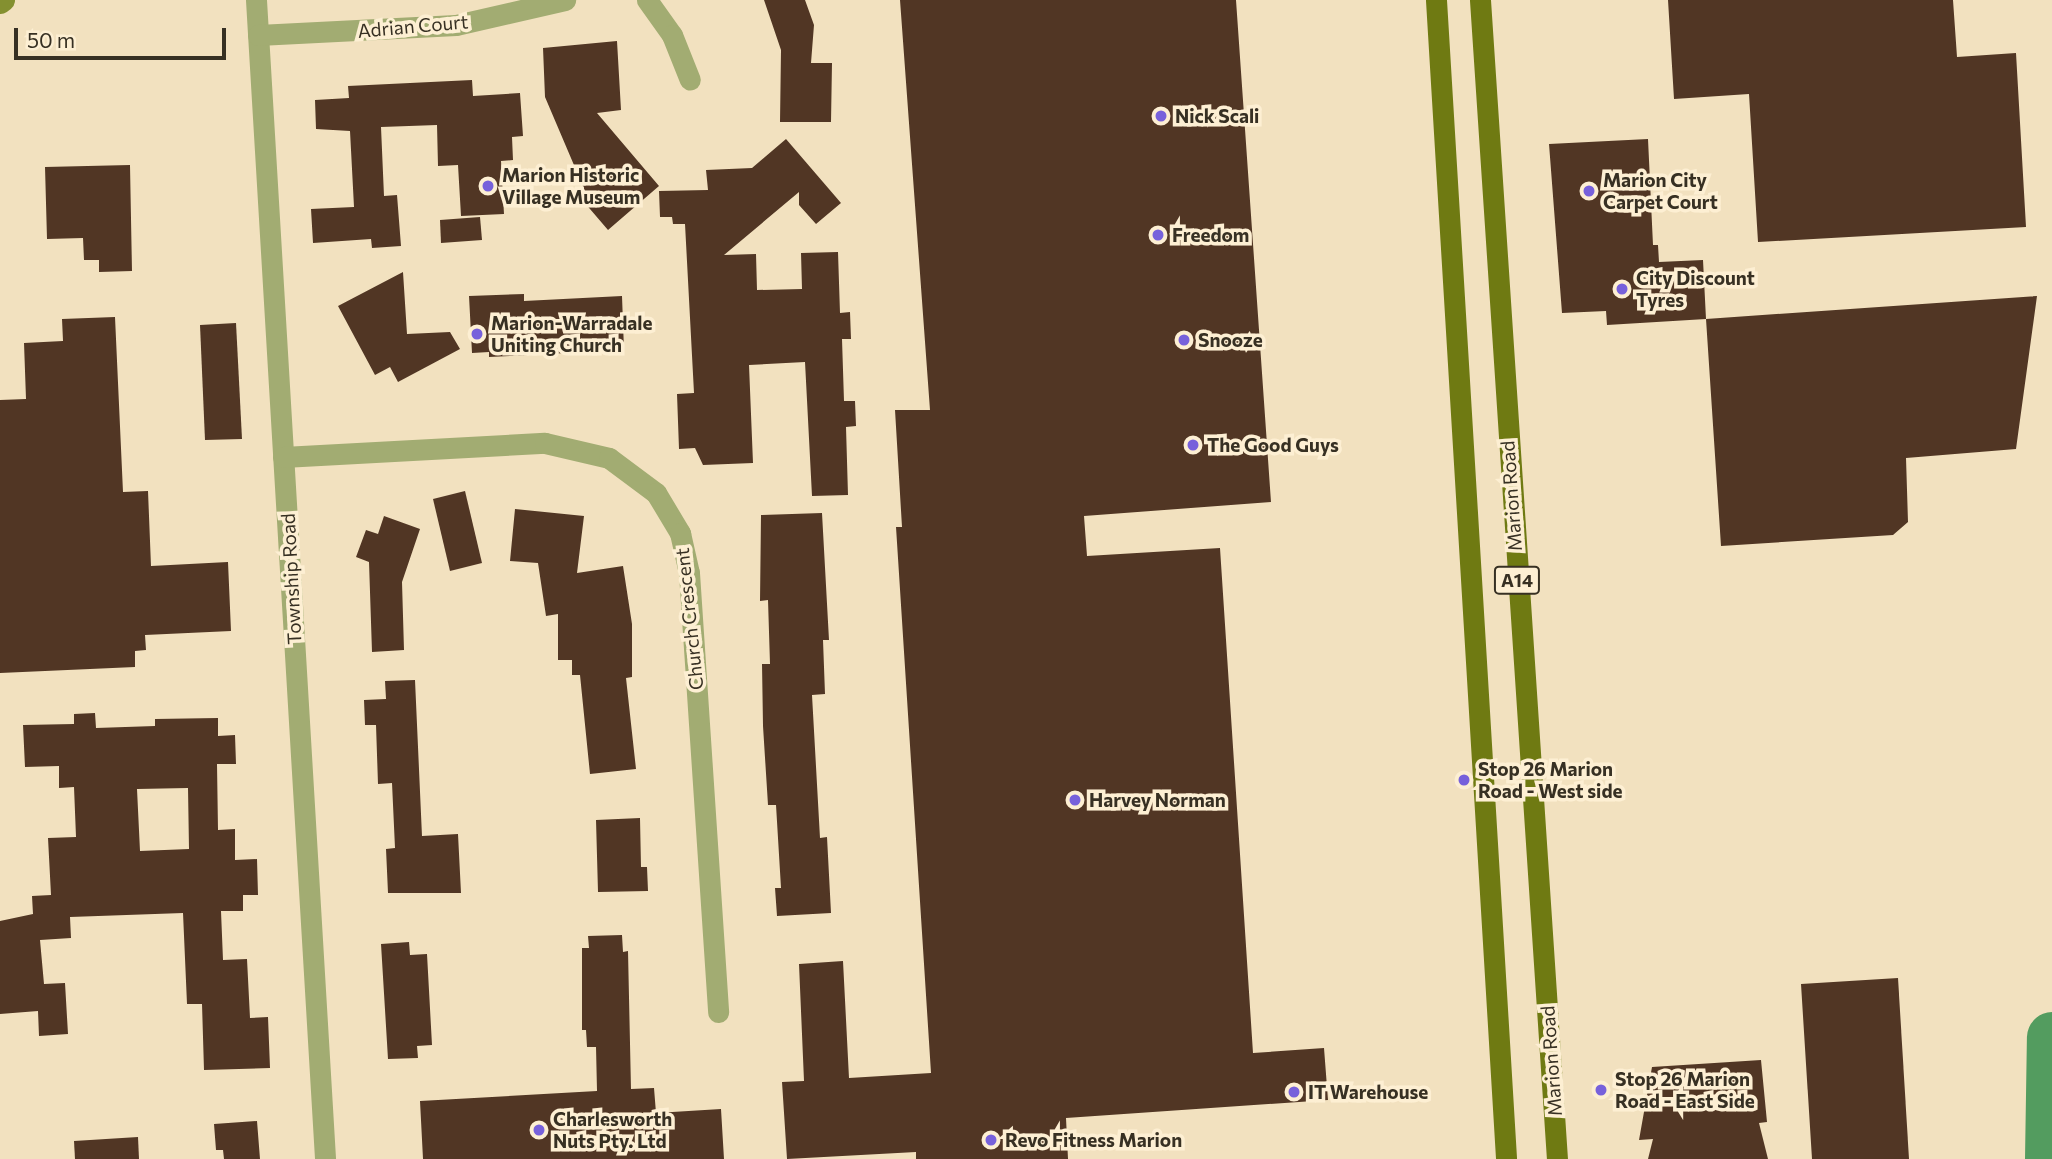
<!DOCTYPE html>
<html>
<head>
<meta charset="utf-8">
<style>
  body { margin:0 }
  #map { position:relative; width:2052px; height:1159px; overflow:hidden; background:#f2e1bf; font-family:Commissioner,sans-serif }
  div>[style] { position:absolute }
  .river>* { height:51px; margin:-25.5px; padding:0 25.5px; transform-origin:25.5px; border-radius:25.5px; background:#539c5f }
  .building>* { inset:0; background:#513624 }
  .street>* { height:21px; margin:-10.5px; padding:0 10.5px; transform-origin:10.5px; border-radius:10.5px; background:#a2ac72 }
  .secondary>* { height:21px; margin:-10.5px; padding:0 10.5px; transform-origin:10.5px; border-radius:10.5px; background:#849030 }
  .primary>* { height:21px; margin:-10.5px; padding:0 10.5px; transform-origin:10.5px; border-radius:10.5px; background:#6f7a12 }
  .dots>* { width:19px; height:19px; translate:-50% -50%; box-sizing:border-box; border:4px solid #fdefd3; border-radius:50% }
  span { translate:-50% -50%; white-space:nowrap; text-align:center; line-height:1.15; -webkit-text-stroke:7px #fdefd3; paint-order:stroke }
  .shield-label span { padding:2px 5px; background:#fdefd3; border:2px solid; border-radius:5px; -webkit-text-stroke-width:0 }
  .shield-label { font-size:18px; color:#373023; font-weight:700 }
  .street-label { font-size:19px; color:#373023 }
  .poi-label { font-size:19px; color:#373023; font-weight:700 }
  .left { translate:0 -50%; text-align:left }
  .scale { position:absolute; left:14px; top:28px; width:212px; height:32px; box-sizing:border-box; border:4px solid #373023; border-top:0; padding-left:9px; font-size:21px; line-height:24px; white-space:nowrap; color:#373023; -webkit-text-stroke:5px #fdefd3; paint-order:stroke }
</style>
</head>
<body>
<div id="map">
  <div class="river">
    <div style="left:2050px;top:1159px;width:122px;rotate:-89.1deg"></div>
  </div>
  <div class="building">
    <div style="clip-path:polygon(764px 0,805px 0,814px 25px,811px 63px,832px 63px,831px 122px,780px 122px,781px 50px)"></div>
    <div style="clip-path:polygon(900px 0,1236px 0,1271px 502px,1084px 516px,1087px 556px,1220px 548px,1253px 1053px,1324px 1048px,1328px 1100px,1066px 1118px,1068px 1159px,916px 1159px,916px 1152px,787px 1159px,782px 1082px,804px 1081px,799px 964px,843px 961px,849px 1078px,931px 1073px,896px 527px,902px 527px,895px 410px,930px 410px)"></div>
    <div style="clip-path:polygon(1668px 0,1953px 0,1957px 57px,2016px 53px,2026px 227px,1758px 242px,1749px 94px,1674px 99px)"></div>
    <div style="clip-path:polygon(617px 41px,621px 110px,597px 113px,659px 186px,608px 230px,584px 202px,588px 198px,545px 97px,543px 48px)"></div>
    <div style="clip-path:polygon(472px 80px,473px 96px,520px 93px,523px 136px,512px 137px,513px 160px,501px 161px,504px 214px,461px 216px,458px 165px,438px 166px,437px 125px,381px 127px,384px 196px,397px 195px,401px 246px,372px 248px,371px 239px,313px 243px,311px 209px,354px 207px,350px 131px,316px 129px,315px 100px,349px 98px,348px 86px)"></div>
    <div style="clip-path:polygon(786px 139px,841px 203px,816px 224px,799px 205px,799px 192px,724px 255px,756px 254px,757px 290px,802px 289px,801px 253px,838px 252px,840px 313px,850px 312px,851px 339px,842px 339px,844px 401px,855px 401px,856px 426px,846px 427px,848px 495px,812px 496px,805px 362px,749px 365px,753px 463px,703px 465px,695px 448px,679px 449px,677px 394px,694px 393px,685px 224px,673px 224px,672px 217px,660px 217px,659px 191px,708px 190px,706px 170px,752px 168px)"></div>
    <div style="clip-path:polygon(1648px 139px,1653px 245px,1658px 245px,1659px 262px,1703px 260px,1706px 319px,1607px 325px,1606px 311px,1562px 313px,1549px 144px)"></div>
    <div style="clip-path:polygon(130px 165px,132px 271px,99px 272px,99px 260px,84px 260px,83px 238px,47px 239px,45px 167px)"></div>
    <div style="clip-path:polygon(480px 217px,482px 240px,441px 243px,440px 220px)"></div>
    <div style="clip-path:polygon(403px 272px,407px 334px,450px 332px,460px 349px,398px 382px,390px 367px,375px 375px,338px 306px)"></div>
    <div style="clip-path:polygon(524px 294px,524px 301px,622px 296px,624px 350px,489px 357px,489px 352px,472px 353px,469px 296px)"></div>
    <div style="clip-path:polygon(2037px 296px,2016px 449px,1906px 458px,1908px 522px,1893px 535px,1721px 546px,1706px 319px)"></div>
    <div style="clip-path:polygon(115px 317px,123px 492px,148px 491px,151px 566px,228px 562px,231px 631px,145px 635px,146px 650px,135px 651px,135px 667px,0 673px,0 400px,26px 399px,24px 343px,63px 341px,62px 319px)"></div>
    <div style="clip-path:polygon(236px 323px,242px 439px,205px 440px,200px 325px)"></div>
    <div style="clip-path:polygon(465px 491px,482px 563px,450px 571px,433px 499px)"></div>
    <div style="clip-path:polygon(515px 509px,584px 516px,577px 573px,623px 566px,632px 624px,632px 677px,626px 678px,636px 769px,590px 774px,580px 675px,572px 675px,572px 660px,558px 660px,558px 614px,546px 616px,538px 563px,510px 561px)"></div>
    <div style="clip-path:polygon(822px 513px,829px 640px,823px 640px,825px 694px,812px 695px,820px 838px,827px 837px,831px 913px,777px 916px,775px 888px,781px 888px,776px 805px,768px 805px,763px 726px,762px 664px,770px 664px,768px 600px,760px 601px,761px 515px)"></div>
    <div style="clip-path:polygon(384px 516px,420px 529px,402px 582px,404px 650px,372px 652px,369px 562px,356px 557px,366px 530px,378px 534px)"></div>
    <div style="clip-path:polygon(415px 680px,422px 836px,458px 834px,461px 893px,388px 893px,386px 849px,395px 848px,392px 783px,378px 784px,376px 725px,365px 725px,364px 700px,386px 699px,385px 681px)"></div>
    <div style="clip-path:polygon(evenodd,95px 713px,96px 728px,155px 726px,155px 719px,218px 718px,218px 736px,235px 735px,236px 764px,217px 764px,218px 830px,235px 829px,235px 860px,257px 859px,258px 895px,243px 895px,243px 911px,221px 911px,223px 960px,247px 959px,250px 1018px,268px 1017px,270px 1068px,204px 1070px,202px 1004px,187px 1004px,183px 913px,70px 917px,71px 938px,40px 940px,44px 984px,65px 983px,68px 1034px,39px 1036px,38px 1011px,0 1014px,0 921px,33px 914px,32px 896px,51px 895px,48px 838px,76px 837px,74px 787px,59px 788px,59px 766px,25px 767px,23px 725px,74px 724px,74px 714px,95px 713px,188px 788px,189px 849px,140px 851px,137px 789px,188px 788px)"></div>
    <div style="clip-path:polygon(640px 818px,641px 867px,647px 867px,648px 891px,598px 892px,596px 820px)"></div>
    <div style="clip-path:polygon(622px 935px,623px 952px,628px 951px,631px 1089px,654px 1088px,656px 1113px,721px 1109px,724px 1159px,423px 1159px,420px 1101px,597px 1091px,596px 1047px,587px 1047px,586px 1030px,582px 1030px,582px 948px,589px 948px,588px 936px)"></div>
    <div style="clip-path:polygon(409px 942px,410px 955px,427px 954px,432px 1045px,417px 1046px,418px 1058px,388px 1059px,381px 944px)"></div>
    <div style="clip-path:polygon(1898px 978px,1909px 1159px,1812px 1159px,1801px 984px)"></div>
    <div style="clip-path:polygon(1761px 1060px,1767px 1122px,1759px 1123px,1768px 1159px,1648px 1159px,1653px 1139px,1639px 1140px,1652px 1067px)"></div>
    <div style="clip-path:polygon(257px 1121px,260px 1159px,224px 1159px,223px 1150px,216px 1150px,214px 1124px)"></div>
    <div style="clip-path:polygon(138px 1137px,139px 1159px,75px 1159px,74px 1141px)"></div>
  </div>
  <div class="street">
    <div style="left:256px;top:0;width:1161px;rotate:86.59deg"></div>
    <div style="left:647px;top:0;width:43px;rotate:54.5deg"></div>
    <div style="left:672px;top:35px;width:48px;rotate:68.2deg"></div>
    <div style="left:258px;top:35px;width:198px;rotate:-2.9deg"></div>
    <div style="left:456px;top:25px;width:112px;rotate:-12.9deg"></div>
    <div style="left:283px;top:457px;width:262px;rotate:-3.1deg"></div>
    <div style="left:545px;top:443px;width:66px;rotate:13.2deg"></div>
    <div style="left:609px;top:458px;width:59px;rotate:36.7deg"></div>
    <div style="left:656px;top:493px;width:47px;rotate:59deg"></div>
    <div style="left:680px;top:533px;width:41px;rotate:77.3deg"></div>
    <div style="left:689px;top:573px;width:440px;rotate:86.2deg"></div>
  </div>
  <div class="secondary">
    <div style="left:0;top:3px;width:5px;rotate:-37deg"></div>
  </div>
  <div class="primary">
    <div style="left:1436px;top:0;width:1161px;rotate:86.54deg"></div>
    <div style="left:1480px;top:0;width:1162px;rotate:86.2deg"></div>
  </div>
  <div class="dots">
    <div style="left:1161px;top:116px;background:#7761db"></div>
    <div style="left:488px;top:186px;background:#7761db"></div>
    <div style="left:1589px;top:191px;background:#7761db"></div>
    <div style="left:1158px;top:235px;background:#7761db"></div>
    <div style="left:1622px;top:289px;background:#7761db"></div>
    <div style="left:477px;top:334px;background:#7761db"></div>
    <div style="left:1184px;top:340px;background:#7761db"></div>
    <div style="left:1193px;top:445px;background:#7761db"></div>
    <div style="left:1464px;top:780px;background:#7761db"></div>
    <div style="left:1075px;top:800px;background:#7761db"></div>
    <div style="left:1601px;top:1090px;background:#7761db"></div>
    <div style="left:1294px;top:1092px;background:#7761db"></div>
    <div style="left:539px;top:1130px;background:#7761db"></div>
    <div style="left:991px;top:1140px;background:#7761db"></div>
  </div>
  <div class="shield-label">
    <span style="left:1517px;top:580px">A14</span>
  </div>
  <div class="street-label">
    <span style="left:413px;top:26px;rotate:-5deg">Adrian Court</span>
    <span style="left:1511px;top:496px;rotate:-94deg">Marion Road</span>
    <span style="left:291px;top:579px;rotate:-93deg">Township Road</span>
    <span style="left:689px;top:619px;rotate:-96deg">Church Crescent</span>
    <span style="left:1551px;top:1061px;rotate:-94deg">Marion Road</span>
  </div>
  <div class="poi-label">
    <span class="left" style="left:1175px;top:116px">Nick Scali</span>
    <span class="left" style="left:502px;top:186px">Marion Historic<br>Village Museum</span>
    <span class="left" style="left:1603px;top:191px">Marion City<br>Carpet Court</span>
    <span class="left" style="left:1172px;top:235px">Freedom</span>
    <span class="left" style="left:1636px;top:289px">City Discount<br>Tyres</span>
    <span class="left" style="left:491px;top:334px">Marion-Warradale<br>Uniting Church</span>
    <span class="left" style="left:1198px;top:340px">Snooze</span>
    <span class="left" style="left:1207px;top:445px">The Good Guys</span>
    <span class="left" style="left:1478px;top:780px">Stop 26 Marion<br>Road - West side</span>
    <span class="left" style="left:1089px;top:800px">Harvey Norman</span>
    <span class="left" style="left:1615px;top:1090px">Stop 26 Marion<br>Road - East Side</span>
    <span class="left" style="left:1308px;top:1092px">IT Warehouse</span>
    <span class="left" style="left:553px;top:1130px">Charlesworth<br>Nuts Pty. Ltd</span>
    <span class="left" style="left:1005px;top:1140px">Revo Fitness Marion</span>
  </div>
  <div class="scale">50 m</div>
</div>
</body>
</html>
